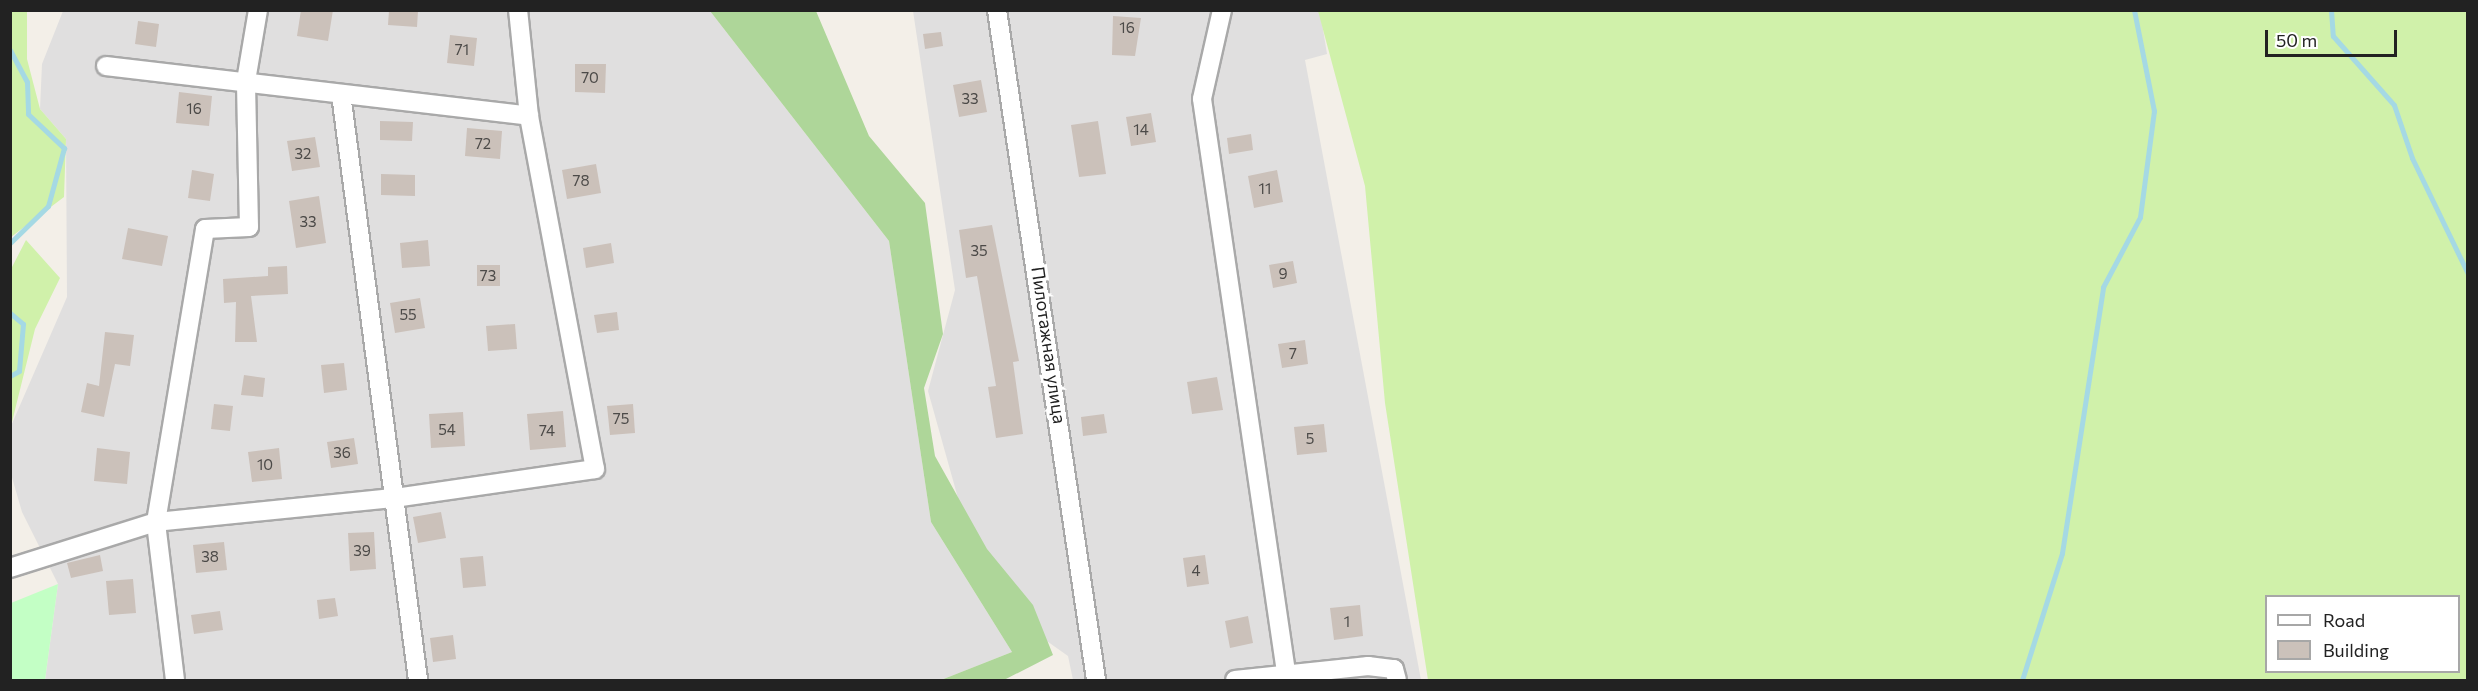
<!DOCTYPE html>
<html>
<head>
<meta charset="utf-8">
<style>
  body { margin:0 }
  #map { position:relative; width:2478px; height:691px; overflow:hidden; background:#f3efe8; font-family:Commissioner,sans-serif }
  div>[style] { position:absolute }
  .residential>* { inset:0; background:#e0dfdf }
  .grass>* { inset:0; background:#d0f1aa }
  .forest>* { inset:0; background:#aed699 }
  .park>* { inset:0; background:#c3ffc5 }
  .stream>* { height:5px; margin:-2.5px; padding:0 2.5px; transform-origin:2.5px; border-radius:2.5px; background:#a5d9e4 }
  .building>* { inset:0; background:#cbc1ba }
  .roads { filter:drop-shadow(2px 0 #a9a9a9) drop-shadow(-2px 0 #a9a9a9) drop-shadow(0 2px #a9a9a9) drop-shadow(0 -2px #a9a9a9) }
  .street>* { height:18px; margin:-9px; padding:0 9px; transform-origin:9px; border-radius:9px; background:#fff }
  span { translate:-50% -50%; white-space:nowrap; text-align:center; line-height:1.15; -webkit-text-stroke:6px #fff; paint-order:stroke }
  .number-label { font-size:15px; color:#4c4a48 }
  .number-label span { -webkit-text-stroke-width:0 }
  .street-label { font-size:18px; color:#222 }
  .frame { position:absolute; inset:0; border:12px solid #222; pointer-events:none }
  .legend { position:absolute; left:2265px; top:595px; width:195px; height:78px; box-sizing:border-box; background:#fff; border:2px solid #a7a7a7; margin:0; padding:8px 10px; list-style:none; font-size:18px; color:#222 }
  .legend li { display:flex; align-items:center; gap:12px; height:30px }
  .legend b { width:30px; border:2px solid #a7a7a7 }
  .scale { position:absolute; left:2265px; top:30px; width:132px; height:27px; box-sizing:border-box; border:3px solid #222; border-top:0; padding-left:8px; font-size:18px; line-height:21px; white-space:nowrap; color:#222; -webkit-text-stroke:4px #fff; paint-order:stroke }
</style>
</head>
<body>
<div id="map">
  <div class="residential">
    <div style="clip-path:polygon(63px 11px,710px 11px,889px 241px,931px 522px,1012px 652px,941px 680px,45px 680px,58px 584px,22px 512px,11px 474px,11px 426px,67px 297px,66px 139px,40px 109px,42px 64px)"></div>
    <div style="clip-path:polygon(913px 11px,1320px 11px,1327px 54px,1305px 60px,1421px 680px,1073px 680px,1068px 656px,986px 598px,928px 391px,955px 290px)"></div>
  </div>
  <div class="grass">
    <div style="clip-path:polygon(11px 10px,27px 11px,27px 59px,40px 109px,66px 139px,64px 197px,11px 237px)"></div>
    <div style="clip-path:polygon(evenodd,1318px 11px,2467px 11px,2467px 680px,1428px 680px,1385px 403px,1365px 186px,1318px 11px,2458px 596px,2458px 672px,2266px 672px,2266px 596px,2458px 596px)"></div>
    <div style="clip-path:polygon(26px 240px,60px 278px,35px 329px,11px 426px,11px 269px)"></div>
  </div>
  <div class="forest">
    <div style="clip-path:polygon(710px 11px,816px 11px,869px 136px,925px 203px,943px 334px,924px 388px,935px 456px,987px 549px,1033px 605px,1053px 655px,1004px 680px,941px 680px,1012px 652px,931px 522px,889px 241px)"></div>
  </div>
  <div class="park">
    <div style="clip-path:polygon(58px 584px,45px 680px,11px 680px,11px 603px)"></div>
  </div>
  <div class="stream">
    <div style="left:2331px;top:10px;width:26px;rotate:86deg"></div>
    <div style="left:2333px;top:36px;width:92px;rotate:48.5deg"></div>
    <div style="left:2394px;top:105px;width:56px;rotate:71.2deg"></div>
    <div style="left:2412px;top:158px;width:129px;rotate:64.2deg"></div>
    <div style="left:10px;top:50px;width:36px;rotate:62deg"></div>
    <div style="left:27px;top:82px;width:32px;rotate:88deg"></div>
    <div style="left:28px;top:114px;width:50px;rotate:43.4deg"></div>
    <div style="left:64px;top:148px;width:60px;rotate:105.4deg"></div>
    <div style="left:48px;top:206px;width:53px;rotate:135.8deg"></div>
    <div style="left:10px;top:313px;width:17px;rotate:40deg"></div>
    <div style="left:23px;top:324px;width:47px;rotate:94.9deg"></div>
    <div style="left:19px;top:371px;width:10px;rotate:151deg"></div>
    <div style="left:2022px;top:680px;width:133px;rotate:-72.5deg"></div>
    <div style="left:2062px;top:553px;width:269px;rotate:-81.2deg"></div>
    <div style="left:2103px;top:287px;width:79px;rotate:-62.1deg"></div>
    <div style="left:2140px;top:217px;width:107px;rotate:-82.5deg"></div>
    <div style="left:2154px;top:111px;width:103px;rotate:-101.2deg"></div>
  </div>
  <div class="building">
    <div style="clip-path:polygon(301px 10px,333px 10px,328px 41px,297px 36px)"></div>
    <div style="clip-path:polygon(389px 10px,418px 11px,417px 27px,388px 25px)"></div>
    <div style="clip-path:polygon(1113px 16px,1141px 18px,1135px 56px,1112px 55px)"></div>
    <div style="clip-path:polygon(138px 21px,159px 24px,156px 47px,135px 44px)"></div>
    <div style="clip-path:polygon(941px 32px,943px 46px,925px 49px,923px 34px)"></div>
    <div style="clip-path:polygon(450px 35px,477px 38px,474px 66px,447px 63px)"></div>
    <div style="clip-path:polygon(575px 64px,606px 64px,605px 93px,575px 92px)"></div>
    <div style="clip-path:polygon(981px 80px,987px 112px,959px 117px,953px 85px)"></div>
    <div style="clip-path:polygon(179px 92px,212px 96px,209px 126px,176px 123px)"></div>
    <div style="clip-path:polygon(1151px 113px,1156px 142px,1131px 146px,1126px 117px)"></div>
    <div style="clip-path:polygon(380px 121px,413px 122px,412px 141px,380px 140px)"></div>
    <div style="clip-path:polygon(1098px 121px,1106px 174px,1079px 177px,1071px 125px)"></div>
    <div style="clip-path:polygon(467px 128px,502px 131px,500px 159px,465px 156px)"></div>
    <div style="clip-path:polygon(1251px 134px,1253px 150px,1229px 154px,1227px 138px)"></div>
    <div style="clip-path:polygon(315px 137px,320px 167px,292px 171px,287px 141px)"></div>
    <div style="clip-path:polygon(596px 164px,601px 193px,567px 199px,562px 170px)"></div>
    <div style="clip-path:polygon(192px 170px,214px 174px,210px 201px,188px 198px)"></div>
    <div style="clip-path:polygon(1277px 170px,1283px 202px,1254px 208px,1248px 176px)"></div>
    <div style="clip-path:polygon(381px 174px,415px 175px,415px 196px,381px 195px)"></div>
    <div style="clip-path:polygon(319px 196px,326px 243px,296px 248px,289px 201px)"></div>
    <div style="clip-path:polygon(992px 225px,1019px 361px,1013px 362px,1023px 434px,996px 438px,988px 387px,996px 386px,977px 276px,966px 278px,959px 230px)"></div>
    <div style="clip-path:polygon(128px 228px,168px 236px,162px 266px,122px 259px)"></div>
    <div style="clip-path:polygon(428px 240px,430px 266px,402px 268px,400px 243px)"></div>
    <div style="clip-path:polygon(611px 243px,614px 263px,586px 268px,583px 248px)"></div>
    <div style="clip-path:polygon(1293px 261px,1297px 283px,1273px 288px,1269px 265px)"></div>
    <div style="clip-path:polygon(477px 265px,500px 265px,500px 286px,477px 286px)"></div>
    <div style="clip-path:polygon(287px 266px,288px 294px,251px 296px,257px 342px,235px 342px,236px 302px,224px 303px,223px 279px,268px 276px,268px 267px)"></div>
    <div style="clip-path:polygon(420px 298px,425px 328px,395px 333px,390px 303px)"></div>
    <div style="clip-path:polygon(617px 312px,619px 330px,597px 333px,594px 315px)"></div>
    <div style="clip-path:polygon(515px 324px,517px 349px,488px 351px,486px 326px)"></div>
    <div style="clip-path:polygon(105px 332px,134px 335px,130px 366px,115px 364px,104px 417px,81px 412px,87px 383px,99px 386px)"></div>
    <div style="clip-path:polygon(1305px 340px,1308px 364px,1282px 368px,1278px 344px)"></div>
    <div style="clip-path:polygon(344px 363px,347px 390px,324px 393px,321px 365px)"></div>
    <div style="clip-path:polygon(244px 375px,265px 378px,263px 397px,241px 395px)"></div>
    <div style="clip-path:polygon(1217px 377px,1223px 410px,1192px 414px,1187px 382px)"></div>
    <div style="clip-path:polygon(214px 404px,233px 406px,230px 431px,211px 429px)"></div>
    <div style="clip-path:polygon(633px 404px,635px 433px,610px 435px,607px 406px)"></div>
    <div style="clip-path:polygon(563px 411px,566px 447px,530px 450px,527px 414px)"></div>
    <div style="clip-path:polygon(463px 412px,465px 446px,431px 448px,429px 414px)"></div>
    <div style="clip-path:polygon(1104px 414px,1107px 433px,1083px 436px,1081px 417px)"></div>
    <div style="clip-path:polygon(1324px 424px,1327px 452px,1297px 455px,1294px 427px)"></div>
    <div style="clip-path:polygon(354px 438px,358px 464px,331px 468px,327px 442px)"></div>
    <div style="clip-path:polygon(97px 448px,130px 452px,127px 484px,94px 481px)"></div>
    <div style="clip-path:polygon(279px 448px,282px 479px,252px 482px,248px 452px)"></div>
    <div style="clip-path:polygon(441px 512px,446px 538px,418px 543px,413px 517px)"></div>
    <div style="clip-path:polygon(374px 532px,376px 569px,350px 571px,348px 533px)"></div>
    <div style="clip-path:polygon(224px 542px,227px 570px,196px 573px,193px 545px)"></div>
    <div style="clip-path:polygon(100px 555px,103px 571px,71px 578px,67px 563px)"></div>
    <div style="clip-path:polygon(1205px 555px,1209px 584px,1187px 587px,1183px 558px)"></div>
    <div style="clip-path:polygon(483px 556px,486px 586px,463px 588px,460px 558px)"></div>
    <div style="clip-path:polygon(133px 579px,136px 613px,109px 615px,106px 581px)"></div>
    <div style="clip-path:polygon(335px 598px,338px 616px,319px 619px,317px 600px)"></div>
    <div style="clip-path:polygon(1360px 605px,1363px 636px,1334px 640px,1330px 608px)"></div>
    <div style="clip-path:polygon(220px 611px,223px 630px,194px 634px,191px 615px)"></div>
    <div style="clip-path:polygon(1248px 616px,1253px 643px,1230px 648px,1225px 621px)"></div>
    <div style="clip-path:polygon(453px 635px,456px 659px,433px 662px,430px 638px)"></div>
  </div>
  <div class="roads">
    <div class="street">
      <div style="left:997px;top:10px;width:677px;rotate:81.59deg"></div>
      <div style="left:1222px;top:10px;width:91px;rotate:102.7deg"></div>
      <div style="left:1202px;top:99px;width:579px;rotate:81.66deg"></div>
      <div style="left:106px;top:66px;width:426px;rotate:6.7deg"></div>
      <div style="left:341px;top:94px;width:591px;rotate:82.51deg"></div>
      <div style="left:10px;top:568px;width:153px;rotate:-17.5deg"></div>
      <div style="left:156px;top:522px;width:239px;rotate:-5.8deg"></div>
      <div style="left:394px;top:498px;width:203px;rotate:-8.2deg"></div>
      <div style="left:595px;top:469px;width:359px;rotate:-100.6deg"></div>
      <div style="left:529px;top:116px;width:107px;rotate:-95.9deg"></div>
      <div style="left:175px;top:680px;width:159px;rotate:-96.9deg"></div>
      <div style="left:156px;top:522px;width:297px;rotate:-80.5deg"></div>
      <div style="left:205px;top:229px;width:44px;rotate:-2.6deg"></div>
      <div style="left:249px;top:227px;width:146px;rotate:-91.2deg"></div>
      <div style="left:246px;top:81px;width:72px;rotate:-80.4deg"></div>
      <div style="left:1235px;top:680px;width:134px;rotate:-6deg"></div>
      <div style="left:1368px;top:666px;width:26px;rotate:7deg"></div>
      <div style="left:1394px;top:669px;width:11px;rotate:75deg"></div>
    </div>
  </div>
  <div class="number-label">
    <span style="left:1127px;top:28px">16</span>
    <span style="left:462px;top:50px">71</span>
    <span style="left:590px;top:78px">70</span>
    <span style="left:970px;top:99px">33</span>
    <span style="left:194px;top:109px">16</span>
    <span style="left:1141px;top:130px">14</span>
    <span style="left:483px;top:144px">72</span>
    <span style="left:303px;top:154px">32</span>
    <span style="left:581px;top:181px">78</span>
    <span style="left:1265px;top:189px">11</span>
    <span style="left:308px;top:222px">33</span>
    <span style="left:979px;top:251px">35</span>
    <span style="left:1283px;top:274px">9</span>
    <span style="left:488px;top:276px">73</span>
    <span style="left:408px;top:315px">55</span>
    <span style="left:1293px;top:354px">7</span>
    <span style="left:621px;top:419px">75</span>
    <span style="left:447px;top:430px">54</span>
    <span style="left:547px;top:431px">74</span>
    <span style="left:1310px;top:439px">5</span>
    <span style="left:342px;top:453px">36</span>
    <span style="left:265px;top:465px">10</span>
    <span style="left:362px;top:551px">39</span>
    <span style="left:210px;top:557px">38</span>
    <span style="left:1196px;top:571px">4</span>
    <span style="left:1347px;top:622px">1</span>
  </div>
  <div class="street-label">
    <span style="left:1049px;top:345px;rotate:82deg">Пилотажная улица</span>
  </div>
  <div class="frame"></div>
  <ul class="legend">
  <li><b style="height:8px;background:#fff"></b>Road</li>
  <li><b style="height:16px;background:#cbc1ba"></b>Building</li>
  </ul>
  <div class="scale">50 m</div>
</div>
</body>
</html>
